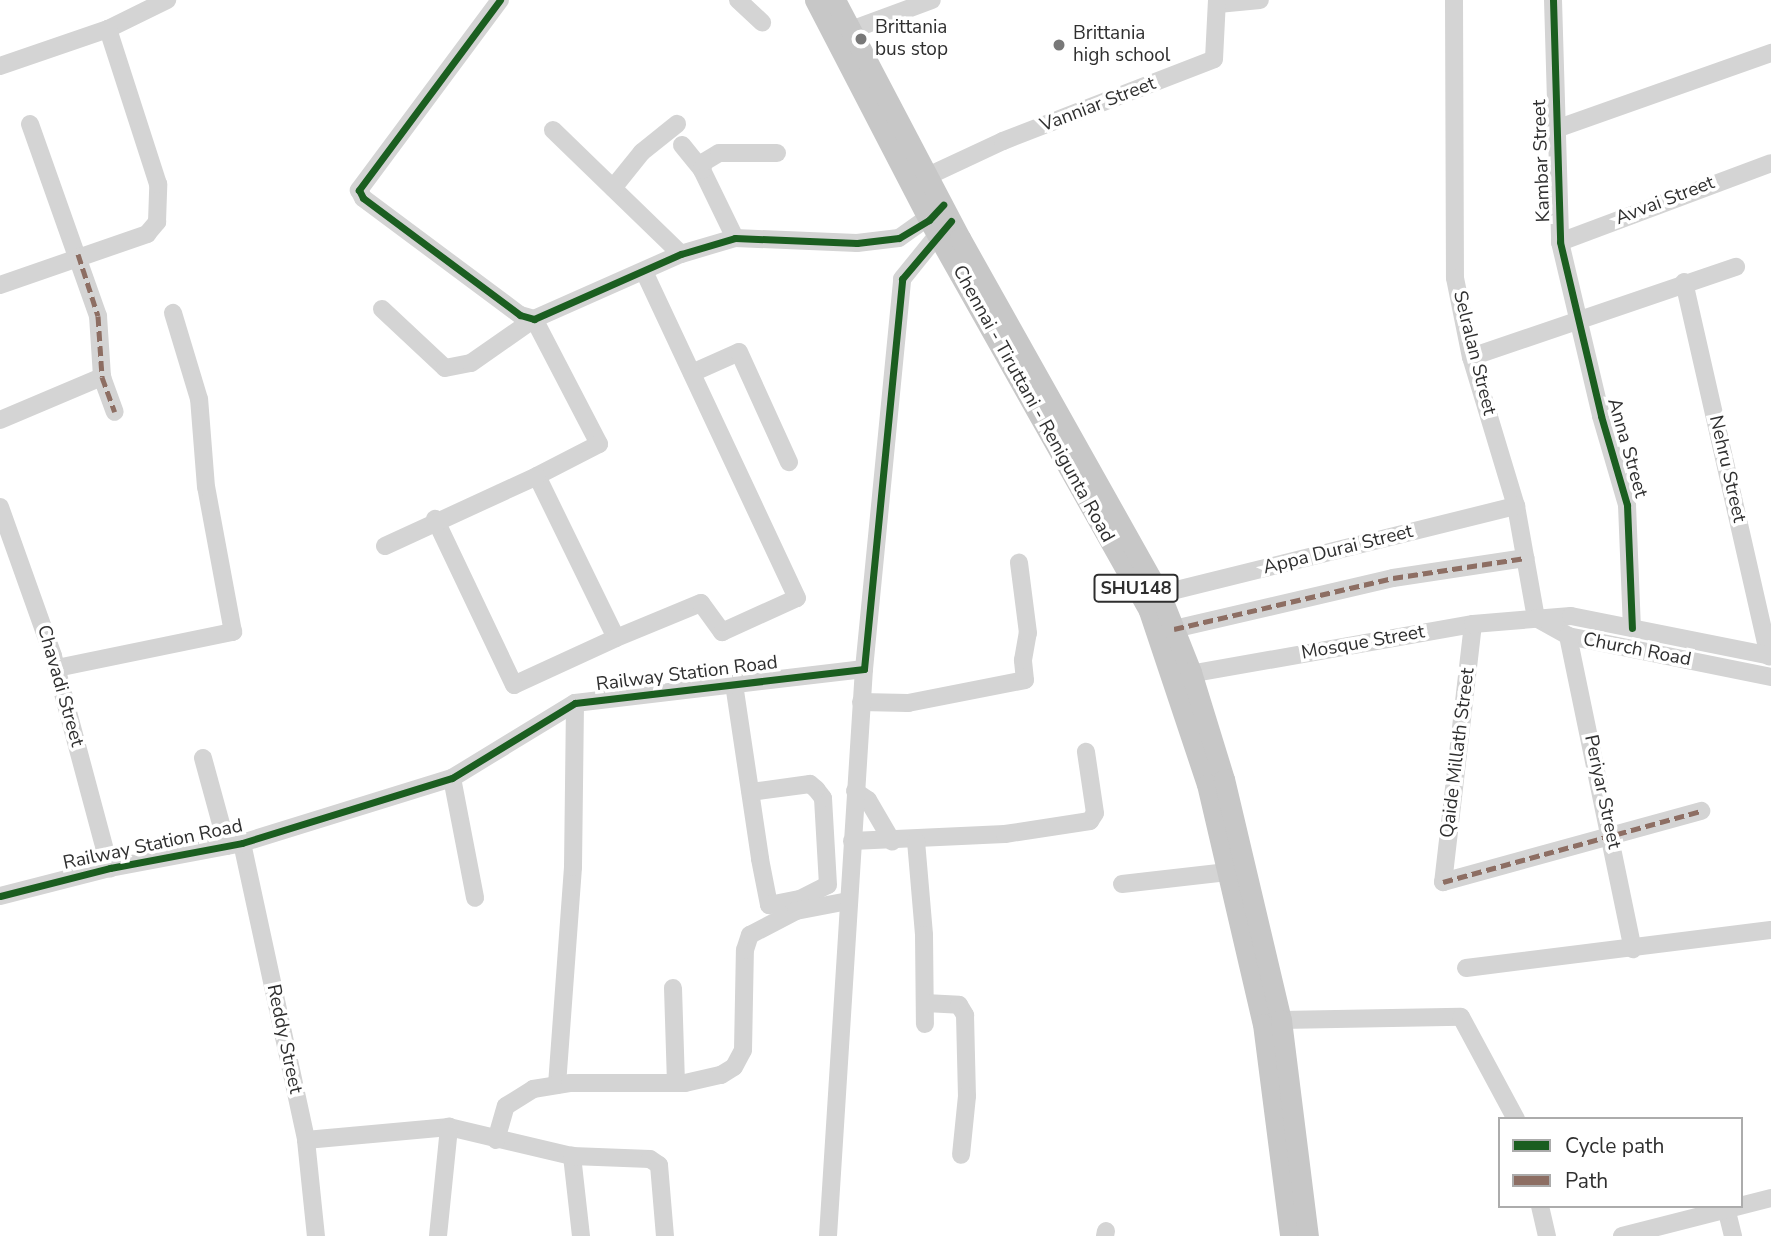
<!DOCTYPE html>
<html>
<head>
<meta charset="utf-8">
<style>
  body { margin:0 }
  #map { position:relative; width:1771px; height:1236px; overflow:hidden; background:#fff; font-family:"Nunito Sans",sans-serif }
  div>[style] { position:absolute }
  .minor>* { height:18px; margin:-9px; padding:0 9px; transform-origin:9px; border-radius:9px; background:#d4d4d4 }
  .major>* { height:21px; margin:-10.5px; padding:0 10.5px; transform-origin:10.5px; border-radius:10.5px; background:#c7c7c7 }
  .quiet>* { height:5px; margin-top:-2.5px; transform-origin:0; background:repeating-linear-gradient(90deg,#8d6e63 0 10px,transparent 0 15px) }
  .cycleway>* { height:7px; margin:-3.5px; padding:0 3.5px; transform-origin:3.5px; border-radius:3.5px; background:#1b5e20 }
  .dots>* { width:19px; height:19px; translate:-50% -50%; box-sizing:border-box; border:4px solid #fff; border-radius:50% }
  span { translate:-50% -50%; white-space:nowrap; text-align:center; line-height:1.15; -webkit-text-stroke:7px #fff; paint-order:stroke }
  .shield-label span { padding:2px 5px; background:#fff; border:2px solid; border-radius:5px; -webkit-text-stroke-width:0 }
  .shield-label { font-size:18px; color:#2f2f2f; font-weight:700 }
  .poi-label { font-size:19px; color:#2f2f2f }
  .left { translate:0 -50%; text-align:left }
  .street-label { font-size:19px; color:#2f2f2f }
  .legend { position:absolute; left:1498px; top:1117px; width:245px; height:91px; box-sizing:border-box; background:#fff; border:2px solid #acacac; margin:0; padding:9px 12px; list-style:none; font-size:21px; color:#2f2f2f }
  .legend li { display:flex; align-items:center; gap:14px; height:35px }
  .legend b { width:35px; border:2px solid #acacac }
</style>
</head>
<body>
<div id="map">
  <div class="minor">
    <div style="left:500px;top:0;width:237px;rotate:126.6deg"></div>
    <div style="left:359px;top:190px;width:9px;rotate:63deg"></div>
    <div style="left:363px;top:198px;width:196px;rotate:36.7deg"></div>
    <div style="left:520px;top:315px;width:15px;rotate:16deg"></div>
    <div style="left:534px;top:319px;width:161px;rotate:-23.9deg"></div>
    <div style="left:681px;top:254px;width:56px;rotate:-16.5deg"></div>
    <div style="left:735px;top:238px;width:122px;rotate:2.3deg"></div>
    <div style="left:857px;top:243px;width:42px;rotate:-6.8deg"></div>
    <div style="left:899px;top:238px;width:47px;rotate:-35.4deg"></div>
    <div style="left:738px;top:0;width:33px;rotate:43deg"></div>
    <div style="left:1454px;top:0;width:278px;rotate:89.8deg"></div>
    <div style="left:1455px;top:278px;width:81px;rotate:78.6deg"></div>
    <div style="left:1471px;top:357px;width:156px;rotate:73.2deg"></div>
    <div style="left:1516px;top:506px;width:114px;rotate:79.9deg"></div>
    <div style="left:1553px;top:0;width:242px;rotate:88.3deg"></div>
    <div style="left:1560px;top:242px;width:179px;rotate:76.7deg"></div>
    <div style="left:1601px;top:416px;width:93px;rotate:73.7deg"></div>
    <div style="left:1627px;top:505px;width:123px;rotate:87.7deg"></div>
    <div style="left:1218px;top:4px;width:42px;rotate:-5.4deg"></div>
    <div style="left:851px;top:30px;width:86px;rotate:-20.3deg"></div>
    <div style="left:0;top:66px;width:114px;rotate:-18.9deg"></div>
    <div style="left:108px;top:29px;width:66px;rotate:-26.2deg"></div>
    <div style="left:30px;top:124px;width:204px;rotate:70.5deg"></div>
    <div style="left:98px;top:316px;width:61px;rotate:86.2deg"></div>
    <div style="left:102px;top:377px;width:37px;rotate:70deg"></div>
    <div style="left:1556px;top:129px;width:228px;rotate:-19.5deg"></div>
    <div style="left:553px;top:130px;width:178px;rotate:44.1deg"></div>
    <div style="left:682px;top:145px;width:32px;rotate:51deg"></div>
    <div style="left:928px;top:176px;width:83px;rotate:-25deg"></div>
    <div style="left:1003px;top:141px;width:226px;rotate:-21.2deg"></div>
    <div style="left:1214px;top:59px;width:59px;rotate:-87.1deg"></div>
    <div style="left:613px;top:188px;width:46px;rotate:-51.1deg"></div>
    <div style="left:642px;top:152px;width:45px;rotate:-38.7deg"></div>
    <div style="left:735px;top:238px;width:76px;rotate:-115.9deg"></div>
    <div style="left:702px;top:170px;width:8px;rotate:-76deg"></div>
    <div style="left:704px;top:162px;width:17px;rotate:-31deg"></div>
    <div style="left:719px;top:153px;width:58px"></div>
    <div style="left:1560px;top:242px;width:225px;rotate:-20.5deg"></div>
    <div style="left:1684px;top:282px;width:384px;rotate:77.2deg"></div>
    <div style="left:0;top:285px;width:156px;rotate:-19.1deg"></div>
    <div style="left:147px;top:234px;width:16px;rotate:-50deg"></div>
    <div style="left:157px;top:222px;width:38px;rotate:-88deg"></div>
    <div style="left:158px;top:184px;width:163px;rotate:-107.9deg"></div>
    <div style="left:382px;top:309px;width:86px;rotate:43.1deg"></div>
    <div style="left:445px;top:368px;width:26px;rotate:-11deg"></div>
    <div style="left:471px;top:363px;width:77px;rotate:-34.9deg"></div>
    <div style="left:534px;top:319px;width:141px;rotate:62.5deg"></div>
    <div style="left:599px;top:444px;width:70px;rotate:152.7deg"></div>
    <div style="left:537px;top:476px;width:180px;rotate:64deg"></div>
    <div style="left:616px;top:638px;width:112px;rotate:155.3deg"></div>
    <div style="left:514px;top:685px;width:184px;rotate:-115.4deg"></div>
    <div style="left:1471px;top:357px;width:280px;rotate:-18.8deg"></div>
    <div style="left:692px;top:373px;width:51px;rotate:-24.1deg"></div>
    <div style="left:739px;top:352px;width:121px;rotate:65.6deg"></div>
    <div style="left:0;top:420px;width:111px;rotate:-22.9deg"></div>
    <div style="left:0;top:507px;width:158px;rotate:70.4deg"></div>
    <div style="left:53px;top:656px;width:220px;rotate:75deg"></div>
    <div style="left:385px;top:546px;width:167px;rotate:-24.7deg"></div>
    <div style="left:1160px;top:594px;width:367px;rotate:-13.9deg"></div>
    <div style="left:1536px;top:618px;width:37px;rotate:29deg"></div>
    <div style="left:1568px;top:636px;width:207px;rotate:11.4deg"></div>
    <div style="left:1473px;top:624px;width:260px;rotate:96.6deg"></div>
    <div style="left:1443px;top:882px;width:268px;rotate:-15.4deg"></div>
    <div style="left:1174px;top:629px;width:225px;rotate:-13.1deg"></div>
    <div style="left:1393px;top:578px;width:134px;rotate:-8.6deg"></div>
    <div style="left:1568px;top:636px;width:320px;rotate:78.3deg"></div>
    <div style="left:616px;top:638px;width:92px;rotate:-22.4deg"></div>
    <div style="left:701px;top:603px;width:36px;rotate:54deg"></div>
    <div style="left:722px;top:632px;width:82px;rotate:-24.4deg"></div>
    <div style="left:797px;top:598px;width:360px;rotate:-115.1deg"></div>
    <div style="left:57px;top:668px;width:180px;rotate:-11.6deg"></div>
    <div style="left:233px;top:632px;width:147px;rotate:-100.5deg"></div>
    <div style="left:206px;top:487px;width:88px;rotate:-94.5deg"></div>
    <div style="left:199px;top:399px;width:90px;rotate:-106.8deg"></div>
    <div style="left:1178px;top:676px;width:300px;rotate:-10deg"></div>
    <div style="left:1473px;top:624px;width:98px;rotate:-4.7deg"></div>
    <div style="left:1571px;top:616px;width:204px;rotate:11.3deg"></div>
    <div style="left:734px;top:684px;width:177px;rotate:81.5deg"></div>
    <div style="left:760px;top:859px;width:47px;rotate:78.9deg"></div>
    <div style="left:769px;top:905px;width:32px;rotate:-11deg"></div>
    <div style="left:800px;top:899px;width:31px;rotate:-27deg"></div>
    <div style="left:828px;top:885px;width:87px;rotate:-93.3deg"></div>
    <div style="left:823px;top:798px;width:11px;rotate:-128deg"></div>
    <div style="left:816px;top:789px;width:8px;rotate:-140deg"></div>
    <div style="left:810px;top:784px;width:60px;rotate:172.3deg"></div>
    <div style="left:861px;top:702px;width:47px;rotate:1.2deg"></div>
    <div style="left:908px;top:703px;width:119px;rotate:-11.1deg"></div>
    <div style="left:1025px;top:680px;width:20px;rotate:-96deg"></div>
    <div style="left:1023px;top:660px;width:27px;rotate:-80deg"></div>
    <div style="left:1028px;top:633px;width:71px;rotate:-97.3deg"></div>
    <div style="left:203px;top:758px;width:91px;rotate:74.7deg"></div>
    <div style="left:452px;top:778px;width:122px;rotate:79.1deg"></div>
    <div style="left:855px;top:791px;width:16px;rotate:35deg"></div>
    <div style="left:868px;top:800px;width:48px;rotate:59.7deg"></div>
    <div style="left:852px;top:841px;width:153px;rotate:-2.6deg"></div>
    <div style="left:1005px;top:834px;width:86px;rotate:-8.7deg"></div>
    <div style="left:1090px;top:821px;width:9px;rotate:-58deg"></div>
    <div style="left:1095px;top:813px;width:62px;rotate:-98.4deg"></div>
    <div style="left:916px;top:841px;width:94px;rotate:85.1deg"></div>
    <div style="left:924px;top:935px;width:89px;rotate:89.4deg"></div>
    <div style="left:242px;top:843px;width:304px;rotate:77.8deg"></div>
    <div style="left:306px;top:1140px;width:97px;rotate:84.1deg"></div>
    <div style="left:1122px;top:884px;width:106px;rotate:-6.5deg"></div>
    <div style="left:0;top:896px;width:114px;rotate:-14.3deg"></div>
    <div style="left:110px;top:868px;width:134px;rotate:-10.7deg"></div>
    <div style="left:242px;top:843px;width:220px;rotate:-17.2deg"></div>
    <div style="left:452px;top:778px;width:144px;rotate:-31.4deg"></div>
    <div style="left:575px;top:703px;width:291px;rotate:-6.7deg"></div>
    <div style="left:864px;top:669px;width:392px;rotate:-84.4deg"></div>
    <div style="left:902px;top:279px;width:67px;rotate:-51.1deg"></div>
    <div style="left:1466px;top:968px;width:307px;rotate:-7.1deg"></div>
    <div style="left:673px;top:988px;width:95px;rotate:88.2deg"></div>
    <div style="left:925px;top:1003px;width:34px;rotate:3deg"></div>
    <div style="left:959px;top:1005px;width:12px;rotate:59deg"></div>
    <div style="left:965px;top:1015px;width:81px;rotate:88.6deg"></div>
    <div style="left:967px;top:1096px;width:59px;rotate:95.8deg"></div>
    <div style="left:1281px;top:1020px;width:180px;rotate:-1deg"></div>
    <div style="left:1461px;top:1017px;width:116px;rotate:61.7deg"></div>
    <div style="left:557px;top:1085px;width:219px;rotate:-85.8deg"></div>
    <div style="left:573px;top:867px;width:164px;rotate:-89.3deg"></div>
    <div style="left:306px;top:1140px;width:144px;rotate:-5.2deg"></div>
    <div style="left:449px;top:1127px;width:126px;rotate:13.3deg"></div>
    <div style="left:496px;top:1140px;width:35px;rotate:-74deg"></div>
    <div style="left:506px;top:1106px;width:32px;rotate:-32deg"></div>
    <div style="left:533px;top:1089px;width:37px;rotate:-9deg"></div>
    <div style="left:570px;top:1083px;width:115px"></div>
    <div style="left:685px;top:1083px;width:37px;rotate:-13deg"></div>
    <div style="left:721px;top:1075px;width:15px;rotate:-32deg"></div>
    <div style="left:734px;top:1067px;width:19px;rotate:-62deg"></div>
    <div style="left:743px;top:1050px;width:100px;rotate:-88.9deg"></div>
    <div style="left:745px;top:950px;width:16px;rotate:-72deg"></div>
    <div style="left:750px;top:935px;width:52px;rotate:-27.6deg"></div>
    <div style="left:796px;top:911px;width:53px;rotate:-10.9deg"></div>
    <div style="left:1540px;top:1206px;width:31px;rotate:77deg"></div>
    <div style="left:1727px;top:1212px;width:25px;rotate:76deg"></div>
    <div style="left:438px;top:1236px;width:110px;rotate:-84.2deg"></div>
    <div style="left:581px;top:1236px;width:81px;rotate:-96.4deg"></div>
    <div style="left:572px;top:1156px;width:78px;rotate:2.2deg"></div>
    <div style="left:650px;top:1159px;width:11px;rotate:34deg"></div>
    <div style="left:659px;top:1165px;width:71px;rotate:85.2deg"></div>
    <div style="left:828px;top:1236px;width:568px;rotate:-86.37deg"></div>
    <div style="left:1105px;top:1236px;width:5px;rotate:-79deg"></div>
    <div style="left:1622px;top:1236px;width:154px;rotate:-14.3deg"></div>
  </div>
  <div class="major">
    <div style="left:815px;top:0;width:248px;rotate:62.6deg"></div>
    <div style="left:929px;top:220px;width:449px;rotate:60.6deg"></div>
    <div style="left:1149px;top:611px;width:182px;rotate:71.5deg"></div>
    <div style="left:1207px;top:784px;width:246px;rotate:76.9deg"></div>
    <div style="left:1263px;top:1024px;width:214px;rotate:82.7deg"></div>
    <div style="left:835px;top:0;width:269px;rotate:62.3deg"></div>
    <div style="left:960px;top:238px;width:408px;rotate:60.7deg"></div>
    <div style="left:1160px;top:594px;width:84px;rotate:68.3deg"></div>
    <div style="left:1191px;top:672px;width:112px;rotate:72.9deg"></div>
    <div style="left:1224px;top:779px;width:248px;rotate:76.7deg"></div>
    <div style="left:1281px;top:1020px;width:218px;rotate:82.9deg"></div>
  </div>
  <div class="quiet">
    <div style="left:78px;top:254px;width:65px;rotate:72.1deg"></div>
    <div style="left:98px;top:316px;width:61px;rotate:86.2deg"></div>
    <div style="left:102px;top:377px;width:37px;rotate:70deg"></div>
    <div style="left:1174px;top:629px;width:225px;rotate:-13.1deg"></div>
    <div style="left:1393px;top:578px;width:134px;rotate:-8.6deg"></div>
    <div style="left:1443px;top:882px;width:268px;rotate:-15.4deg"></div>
  </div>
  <div class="cycleway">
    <div style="left:500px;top:0;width:237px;rotate:126.6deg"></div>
    <div style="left:359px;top:190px;width:9px;rotate:63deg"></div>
    <div style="left:363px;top:198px;width:196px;rotate:36.7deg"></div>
    <div style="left:520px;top:315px;width:15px;rotate:16deg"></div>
    <div style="left:534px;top:319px;width:161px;rotate:-23.9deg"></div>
    <div style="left:681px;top:254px;width:56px;rotate:-16.5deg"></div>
    <div style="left:735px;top:238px;width:122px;rotate:2.3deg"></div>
    <div style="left:857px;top:243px;width:42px;rotate:-6.8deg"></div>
    <div style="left:899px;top:238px;width:35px;rotate:-31deg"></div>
    <div style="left:929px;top:220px;width:21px;rotate:-47deg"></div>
    <div style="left:1553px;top:0;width:242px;rotate:88.3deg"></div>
    <div style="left:1560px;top:242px;width:179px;rotate:76.7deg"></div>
    <div style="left:1601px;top:416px;width:93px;rotate:73.7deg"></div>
    <div style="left:1627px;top:505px;width:123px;rotate:87.7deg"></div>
    <div style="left:0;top:896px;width:114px;rotate:-14.3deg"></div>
    <div style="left:110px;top:868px;width:134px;rotate:-10.7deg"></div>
    <div style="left:242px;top:843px;width:220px;rotate:-17.2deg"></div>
    <div style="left:452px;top:778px;width:144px;rotate:-31.4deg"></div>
    <div style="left:575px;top:703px;width:291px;rotate:-6.7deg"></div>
    <div style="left:864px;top:669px;width:392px;rotate:-84.4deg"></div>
    <div style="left:902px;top:279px;width:76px;rotate:-49.8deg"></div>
  </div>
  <div class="dots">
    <div style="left:861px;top:39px;background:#787878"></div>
    <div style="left:1059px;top:45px;background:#787878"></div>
  </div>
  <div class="shield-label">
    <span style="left:1136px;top:588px">SHU148</span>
  </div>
  <div class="poi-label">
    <span class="left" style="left:875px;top:39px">Brittania<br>bus stop</span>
    <span class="left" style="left:1073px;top:45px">Brittania<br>high school</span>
  </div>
  <div class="street-label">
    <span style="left:1098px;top:105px;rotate:-21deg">Vanniar Street</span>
    <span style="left:1542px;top:161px;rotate:-92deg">Kambar Street</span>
    <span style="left:1665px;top:201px;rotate:-21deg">Avvai Street</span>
    <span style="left:1474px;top:353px;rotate:76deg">Selralan Street</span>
    <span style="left:1033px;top:404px;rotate:61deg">Chennai - Tiruttani - Renigunta Road</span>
    <span style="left:1627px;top:448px;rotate:74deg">Anna Street</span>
    <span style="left:1727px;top:469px;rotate:77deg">Nehru Street</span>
    <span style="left:1338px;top:550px;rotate:-14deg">Appa Durai Street</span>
    <span style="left:1363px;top:643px;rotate:-10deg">Mosque Street</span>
    <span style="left:1637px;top:650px;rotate:11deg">Church Road</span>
    <span style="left:687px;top:674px;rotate:-7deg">Railway Station Road</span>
    <span style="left:60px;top:686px;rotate:74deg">Chavadi Street</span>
    <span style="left:1458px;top:753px;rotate:-83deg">Qaide Millath Street</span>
    <span style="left:1602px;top:792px;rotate:78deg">Periyar Street</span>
    <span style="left:153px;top:845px;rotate:-12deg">Railway Station Road</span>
    <span style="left:284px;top:1039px;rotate:78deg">Reddy Street</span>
  </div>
  <ul class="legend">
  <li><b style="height:9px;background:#1b5e20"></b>Cycle path</li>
  <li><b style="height:9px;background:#8d6e63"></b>Path</li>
  </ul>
</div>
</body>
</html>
